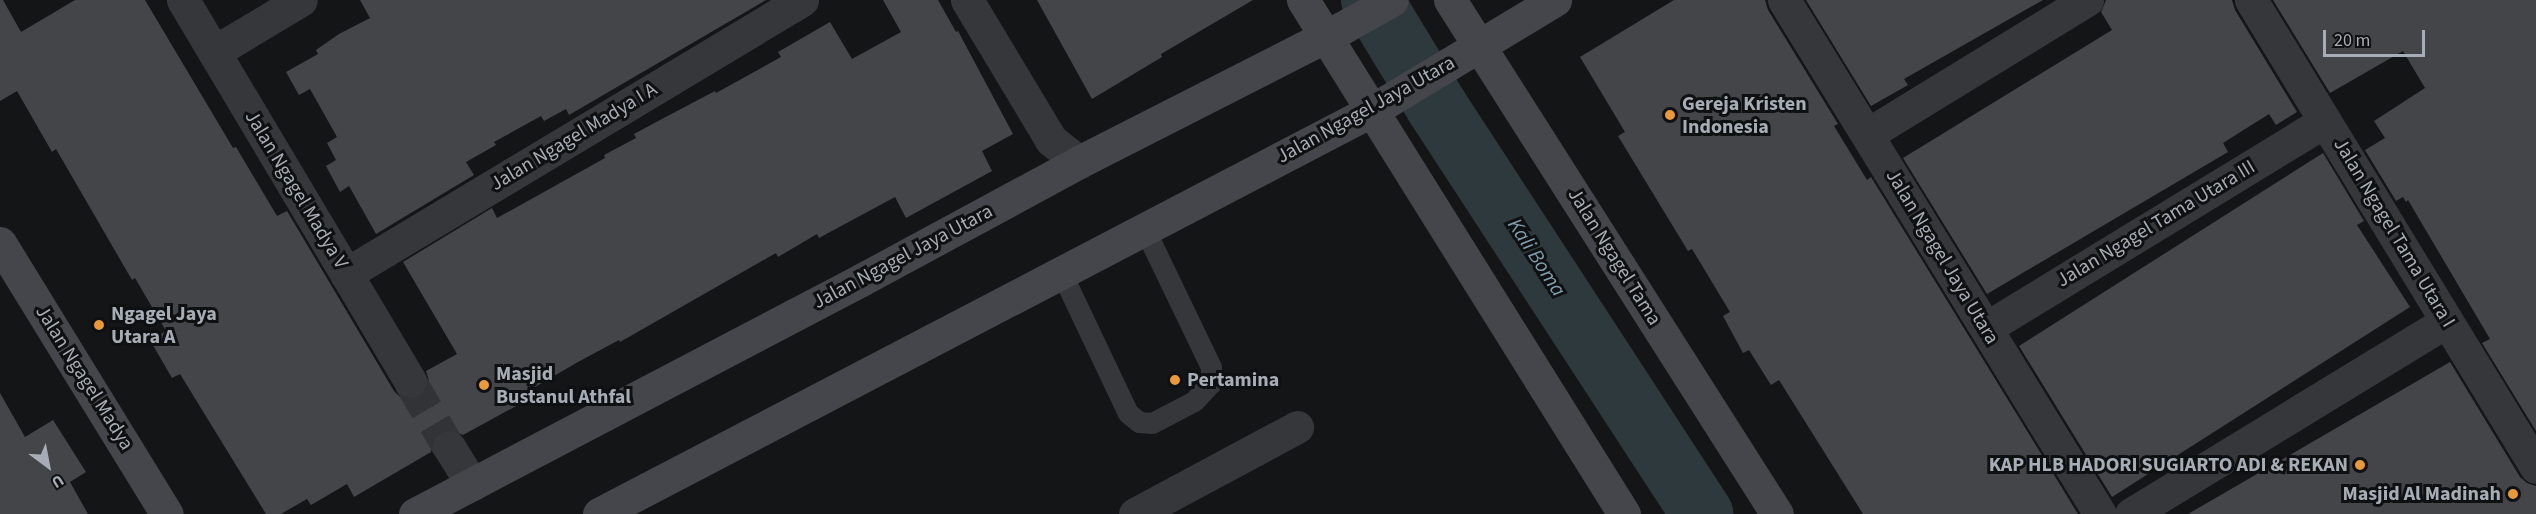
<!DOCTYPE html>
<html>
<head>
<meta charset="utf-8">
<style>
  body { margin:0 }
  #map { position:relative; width:2536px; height:514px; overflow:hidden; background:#141516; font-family:"Source Sans 3",sans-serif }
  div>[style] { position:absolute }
  .river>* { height:62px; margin:-31px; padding:0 31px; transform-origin:31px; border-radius:31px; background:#2e393e }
  .building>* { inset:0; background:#434549 }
  .street-tunnel>* { height:33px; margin-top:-16.5px; transform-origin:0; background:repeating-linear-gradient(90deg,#313336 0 33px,transparent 0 49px) }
  .lane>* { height:21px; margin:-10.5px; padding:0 10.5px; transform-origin:10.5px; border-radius:10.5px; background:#36373b }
  .street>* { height:33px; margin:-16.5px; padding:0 16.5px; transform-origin:16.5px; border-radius:16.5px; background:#36373b }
  .secondary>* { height:33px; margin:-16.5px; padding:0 16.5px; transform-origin:16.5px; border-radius:16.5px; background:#44464b }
  .dots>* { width:16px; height:16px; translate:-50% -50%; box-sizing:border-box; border:3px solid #0f1011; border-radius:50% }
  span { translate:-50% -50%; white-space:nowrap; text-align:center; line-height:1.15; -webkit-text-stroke:6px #0f1011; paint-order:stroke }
  .poi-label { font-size:20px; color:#a7adb6; font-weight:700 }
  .left { translate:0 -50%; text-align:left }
  .right { translate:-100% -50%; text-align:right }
  .street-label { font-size:20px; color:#a7adb6 }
  .water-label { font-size:21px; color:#809eaf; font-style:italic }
  .north { position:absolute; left:18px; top:436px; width:60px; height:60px; -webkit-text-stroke:4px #0f1011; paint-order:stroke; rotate:148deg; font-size:16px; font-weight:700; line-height:24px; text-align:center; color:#a7adb6 }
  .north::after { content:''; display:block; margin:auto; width:21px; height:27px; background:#a7adb6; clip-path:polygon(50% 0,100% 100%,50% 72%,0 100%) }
  .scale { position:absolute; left:2323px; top:30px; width:102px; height:27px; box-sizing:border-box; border:3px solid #a7adb6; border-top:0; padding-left:8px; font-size:18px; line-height:21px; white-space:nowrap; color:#a7adb6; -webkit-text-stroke:4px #0f1011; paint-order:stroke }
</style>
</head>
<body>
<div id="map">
  <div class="river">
    <div style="left:1372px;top:0;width:125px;rotate:58.7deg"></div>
    <div style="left:1437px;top:107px;width:486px;rotate:56.9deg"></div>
  </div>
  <div class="building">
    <div style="clip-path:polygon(0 0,3px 0,21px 32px,75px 0,145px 0,233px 148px,236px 147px,277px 216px,287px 211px,394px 391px,400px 397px,410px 400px,419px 397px,426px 391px,429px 381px,426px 371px,457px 354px,403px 262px,492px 208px,497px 218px,605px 158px,604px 155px,636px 138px,634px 134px,660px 120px,715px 91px,716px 93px,781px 57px,778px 52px,830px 22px,852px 59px,901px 32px,883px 0,938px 0,956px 32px,958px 31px,1013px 134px,982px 151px,992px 171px,906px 218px,895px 197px,819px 238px,817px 234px,778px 257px,776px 253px,620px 342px,619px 340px,578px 362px,523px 394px,527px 400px,463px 435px,449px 428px,440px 431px,432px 439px,431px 452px,354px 497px,347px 484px,311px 505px,307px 499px,281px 514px,266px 514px,180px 374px,172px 378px,150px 340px,166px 331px,135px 278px,132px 280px,56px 149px,52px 152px,17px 91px,0 101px)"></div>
    <div style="clip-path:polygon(360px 0,766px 0,569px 115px,566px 109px,544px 121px,541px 116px,494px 142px,496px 145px,466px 162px,474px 175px,376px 234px,349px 186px,340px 192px,326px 166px,336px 160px,327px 143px,337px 137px,310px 89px,299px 95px,286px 72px,318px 54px,316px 50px,339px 34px,370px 18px)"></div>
    <div style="clip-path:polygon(1037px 0,1253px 0,1161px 54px,1162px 57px,1092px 99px)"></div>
    <div style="clip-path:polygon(1674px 0,1765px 0,1768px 10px,1838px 124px,1834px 126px,1867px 180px,1871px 177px,2078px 514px,1863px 514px,1779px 380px,1771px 385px,1749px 350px,1743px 353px,1723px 316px,1730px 312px,1692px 249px,1688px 251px,1618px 136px,1625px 132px,1580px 57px)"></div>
    <div style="clip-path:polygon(1806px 0,2043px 0,1904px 79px,1908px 85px,1871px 106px)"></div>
    <div style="clip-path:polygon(2106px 0,2232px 0,2235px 10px,2297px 112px,2276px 125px,2269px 114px,2223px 143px,2228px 152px,1987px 294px,1903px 158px,2112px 30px,2101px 12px)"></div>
    <div style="clip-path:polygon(2273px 0,2536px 0,2536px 431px,2482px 343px,2490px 339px,2408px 200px,2406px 202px,2403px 197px,2396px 201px,2365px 150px,2385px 138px,2374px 121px,2425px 88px,2403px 51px,2330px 93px)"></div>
    <div style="clip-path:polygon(2323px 153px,2364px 221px,2357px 225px,2410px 307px,2112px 497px,2019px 346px)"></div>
    <div style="clip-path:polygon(2450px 362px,2520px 477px,2527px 483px,2536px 486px,2536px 514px,2188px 514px)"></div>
    <div style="clip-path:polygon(0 393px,25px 437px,53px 420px,86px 472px,70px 482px,88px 514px,0 514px)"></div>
  </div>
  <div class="street-tunnel">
    <div style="left:410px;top:381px;width:77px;rotate:59.4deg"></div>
  </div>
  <div class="lane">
    <div style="left:1061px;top:272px;width:156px;rotate:64.6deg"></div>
    <div style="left:1128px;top:413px;width:14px;rotate:39deg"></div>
    <div style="left:1139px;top:422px;width:13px;rotate:4deg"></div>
    <div style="left:1152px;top:423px;width:47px;rotate:-27.6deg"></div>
    <div style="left:1194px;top:401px;width:25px;rotate:-47deg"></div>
    <div style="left:1211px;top:383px;width:16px;rotate:-90deg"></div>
    <div style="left:1211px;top:367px;width:152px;rotate:-115.7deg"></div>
  </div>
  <div class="street">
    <div style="left:183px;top:0;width:443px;rotate:59.2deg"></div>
    <div style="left:967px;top:0;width:163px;rotate:59deg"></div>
    <div style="left:1051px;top:140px;width:36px;rotate:38deg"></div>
    <div style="left:1784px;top:0;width:603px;rotate:58.42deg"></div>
    <div style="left:2251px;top:0;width:547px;rotate:58.61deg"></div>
    <div style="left:214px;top:52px;width:101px;rotate:-30.9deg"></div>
    <div style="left:1868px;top:134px;width:257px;rotate:-31.5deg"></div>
    <div style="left:346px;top:274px;width:532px;rotate:-31deg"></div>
    <div style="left:1986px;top:328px;width:397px;rotate:-31.4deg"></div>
    <div style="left:449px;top:447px;width:44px;rotate:58.1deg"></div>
    <div style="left:1135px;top:514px;width:184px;rotate:-28.2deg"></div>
    <div style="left:2131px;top:514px;width:370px;rotate:-31.4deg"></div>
  </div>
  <div class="secondary">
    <div style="left:1303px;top:0;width:606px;rotate:58.01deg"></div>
    <div style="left:1450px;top:0;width:609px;rotate:57.54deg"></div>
    <div style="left:0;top:243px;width:318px;rotate:58.4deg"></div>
    <div style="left:415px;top:514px;width:504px;rotate:-27.68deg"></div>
    <div style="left:861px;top:280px;width:248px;rotate:-28.4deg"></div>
    <div style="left:1079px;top:162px;width:295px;rotate:-27deg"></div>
    <div style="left:1342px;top:28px;width:57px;rotate:-29.2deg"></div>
    <div style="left:599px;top:514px;width:871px;rotate:-27.57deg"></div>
    <div style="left:1371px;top:111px;width:215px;rotate:-31.1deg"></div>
  </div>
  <div class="dots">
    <div style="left:1670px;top:115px;background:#e7993b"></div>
    <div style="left:99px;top:325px;background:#e7993b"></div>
    <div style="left:1175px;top:380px;background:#e7993b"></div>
    <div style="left:484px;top:385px;background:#e7993b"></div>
    <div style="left:2360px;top:465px;background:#e7993b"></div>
    <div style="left:2513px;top:494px;background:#e7993b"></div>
  </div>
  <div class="poi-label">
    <span class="left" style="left:1682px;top:116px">Gereja Kristen<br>Indonesia</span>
    <span class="left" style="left:111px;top:326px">Ngagel Jaya<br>Utara A</span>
    <span class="left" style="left:496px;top:386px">Masjid<br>Bustanul Athfal</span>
    <span class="left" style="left:1187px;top:380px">Pertamina</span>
    <span class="right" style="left:2348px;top:465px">KAP HLB HADORI SUGIARTO ADI &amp; REKAN</span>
    <span class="right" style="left:2501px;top:494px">Masjid Al Madinah</span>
  </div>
  <div class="street-label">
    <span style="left:1366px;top:110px;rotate:-29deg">Jalan Ngagel Jaya Utara</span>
    <span style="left:574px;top:137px;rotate:-31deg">Jalan Ngagel Madya I A</span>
    <span style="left:296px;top:190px;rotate:59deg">Jalan Ngagel Madya V</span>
    <span style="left:2156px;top:224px;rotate:-31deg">Jalan Ngagel Tama Utara III</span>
    <span style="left:2394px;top:233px;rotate:59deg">Jalan Ngagel Tama Utara I</span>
    <span style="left:903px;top:257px;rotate:-28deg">Jalan Ngagel Jaya Utara</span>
    <span style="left:1614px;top:257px;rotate:58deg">Jalan Ngagel Tama</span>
    <span style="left:1942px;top:257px;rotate:59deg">Jalan Ngagel Jaya Utara</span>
    <span style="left:84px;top:378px;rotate:58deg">Jalan Ngagel Madya</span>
  </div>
  <div class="water-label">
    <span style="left:1537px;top:257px;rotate:57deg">Kali Boma</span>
  </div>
  <div class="north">U</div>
  <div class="scale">20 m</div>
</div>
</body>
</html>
